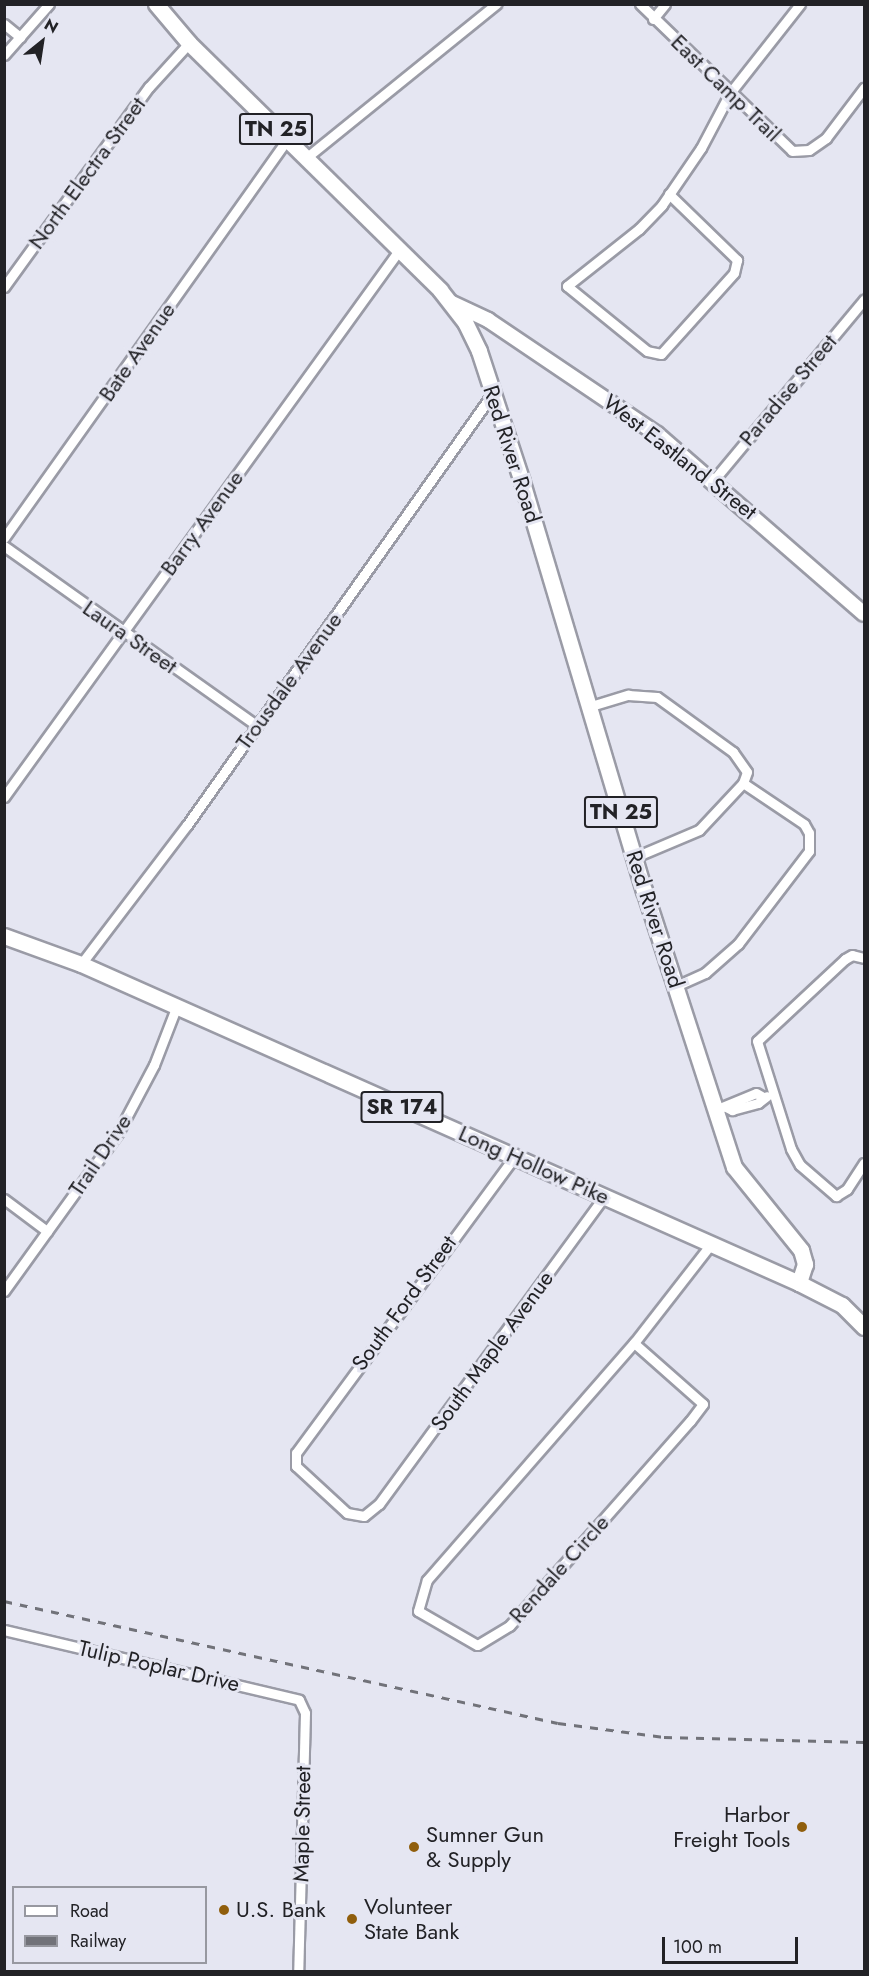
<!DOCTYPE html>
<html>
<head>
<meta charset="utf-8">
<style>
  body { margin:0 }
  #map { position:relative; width:869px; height:1976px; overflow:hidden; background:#e5e6f2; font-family:Jost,sans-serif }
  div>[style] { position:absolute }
  .roads { filter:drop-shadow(2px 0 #9a9ba6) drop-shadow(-2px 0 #9a9ba6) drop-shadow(0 2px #9a9ba6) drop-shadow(0 -2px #9a9ba6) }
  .street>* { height:9px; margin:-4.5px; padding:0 4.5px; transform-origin:4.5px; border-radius:4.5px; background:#fff }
  .secondary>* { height:14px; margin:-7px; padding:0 7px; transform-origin:7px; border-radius:7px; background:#fff }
  .primary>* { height:15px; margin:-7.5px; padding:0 7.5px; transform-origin:7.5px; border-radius:7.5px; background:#fff }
  .rail>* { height:3px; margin-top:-1.5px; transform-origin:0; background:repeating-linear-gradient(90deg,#717279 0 8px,transparent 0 16px) }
  .dots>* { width:16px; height:16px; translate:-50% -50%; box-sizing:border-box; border:3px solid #e5e6f2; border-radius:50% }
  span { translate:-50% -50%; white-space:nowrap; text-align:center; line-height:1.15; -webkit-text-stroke:6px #e5e6f2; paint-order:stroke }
  .shield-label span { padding:2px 4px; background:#e5e6f2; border:2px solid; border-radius:4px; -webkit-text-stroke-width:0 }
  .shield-label { font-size:21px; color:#222226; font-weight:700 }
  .street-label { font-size:22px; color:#222226 }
  .poi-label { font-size:22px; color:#222226 }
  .right { translate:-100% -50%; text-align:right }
  .left { translate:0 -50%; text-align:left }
  .frame { position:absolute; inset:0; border:6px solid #222226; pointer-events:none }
  .legend { position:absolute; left:12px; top:1886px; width:195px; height:78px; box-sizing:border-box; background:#e5e6f2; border:2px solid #9798a0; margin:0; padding:8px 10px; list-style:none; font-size:18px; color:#222226 }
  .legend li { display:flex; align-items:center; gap:12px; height:30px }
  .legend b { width:30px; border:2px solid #9798a0 }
  .north { position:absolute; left:12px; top:12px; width:60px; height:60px; -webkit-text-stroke:4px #e5e6f2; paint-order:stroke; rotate:30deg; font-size:16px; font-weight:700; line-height:24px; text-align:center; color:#222226 }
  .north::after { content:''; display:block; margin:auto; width:21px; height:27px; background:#222226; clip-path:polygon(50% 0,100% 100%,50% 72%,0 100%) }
  .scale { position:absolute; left:662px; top:1937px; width:136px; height:27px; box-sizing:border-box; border:3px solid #222226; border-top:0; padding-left:8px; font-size:18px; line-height:21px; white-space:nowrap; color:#222226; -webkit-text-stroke:4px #e5e6f2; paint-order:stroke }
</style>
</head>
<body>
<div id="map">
  <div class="roads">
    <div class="street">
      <div style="left:640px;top:4px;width:211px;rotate:44deg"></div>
      <div style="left:792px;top:151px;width:17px;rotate:-3deg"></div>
      <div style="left:809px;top:150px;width:21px;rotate:-35deg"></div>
      <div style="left:826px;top:138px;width:63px;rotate:-52.8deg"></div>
      <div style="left:653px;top:19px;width:19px;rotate:-51deg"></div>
      <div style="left:4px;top:24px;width:21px;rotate:39deg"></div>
      <div style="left:4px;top:55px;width:68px;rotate:-48.6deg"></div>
      <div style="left:306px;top:158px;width:245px;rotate:-39deg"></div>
      <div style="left:669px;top:194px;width:95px;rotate:44.1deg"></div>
      <div style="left:737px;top:260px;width:13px;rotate:103deg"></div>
      <div style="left:734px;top:273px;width:109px;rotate:132deg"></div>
      <div style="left:661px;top:354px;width:14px;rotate:-168deg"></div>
      <div style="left:647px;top:351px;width:103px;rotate:-140.9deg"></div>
      <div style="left:567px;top:286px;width:92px;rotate:-38.4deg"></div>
      <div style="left:639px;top:229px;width:33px;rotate:-46deg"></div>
      <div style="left:662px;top:205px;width:69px;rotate:-55.6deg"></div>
      <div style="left:701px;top:148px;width:62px;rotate:-62.2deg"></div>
      <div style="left:730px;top:93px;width:113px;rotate:-51.8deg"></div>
      <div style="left:4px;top:287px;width:247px;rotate:-54.1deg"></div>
      <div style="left:149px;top:87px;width:59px;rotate:-47.7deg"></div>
      <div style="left:713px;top:481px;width:236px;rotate:-50.2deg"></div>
      <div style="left:4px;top:538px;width:488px;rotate:-54.6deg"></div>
      <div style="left:4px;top:546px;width:310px;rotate:35.4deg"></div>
      <div style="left:591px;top:706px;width:39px;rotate:-17deg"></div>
      <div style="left:628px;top:695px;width:29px;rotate:4deg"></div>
      <div style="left:657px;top:697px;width:94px;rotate:35.9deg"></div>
      <div style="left:733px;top:752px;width:24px;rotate:55deg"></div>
      <div style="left:747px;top:772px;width:12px;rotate:110deg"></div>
      <div style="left:743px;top:783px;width:64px;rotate:133.1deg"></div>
      <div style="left:699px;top:830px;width:69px;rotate:157.1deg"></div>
      <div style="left:4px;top:797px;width:676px;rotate:-54.15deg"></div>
      <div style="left:864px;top:958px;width:12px;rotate:-166deg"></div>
      <div style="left:852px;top:955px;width:8px;rotate:150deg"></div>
      <div style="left:845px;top:959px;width:120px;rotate:137deg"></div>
      <div style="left:757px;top:1041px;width:113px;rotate:72.5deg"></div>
      <div style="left:791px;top:1149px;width:18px;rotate:61deg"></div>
      <div style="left:800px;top:1165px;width:48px;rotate:40.7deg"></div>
      <div style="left:836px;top:1196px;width:13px;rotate:-32deg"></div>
      <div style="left:847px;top:1189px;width:31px;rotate:-57deg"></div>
      <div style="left:81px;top:964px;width:175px;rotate:-52.7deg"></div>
      <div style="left:187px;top:825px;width:529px;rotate:-54.69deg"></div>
      <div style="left:676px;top:986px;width:32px;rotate:-24deg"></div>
      <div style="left:705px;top:973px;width:44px;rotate:-41.3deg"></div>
      <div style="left:738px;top:944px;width:117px;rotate:-52.6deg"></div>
      <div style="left:809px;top:851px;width:18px;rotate:-90deg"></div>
      <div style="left:809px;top:833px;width:10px;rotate:-119deg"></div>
      <div style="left:804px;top:824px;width:73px;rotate:-146.1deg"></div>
      <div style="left:726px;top:1107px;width:7px;rotate:27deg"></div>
      <div style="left:732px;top:1110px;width:27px;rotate:-15deg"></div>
      <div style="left:758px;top:1103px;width:11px;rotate:-38deg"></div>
      <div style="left:715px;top:1110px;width:44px;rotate:-22.5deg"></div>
      <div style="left:756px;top:1093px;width:8px;rotate:30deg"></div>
      <div style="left:515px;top:1156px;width:369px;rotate:126.4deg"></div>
      <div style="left:296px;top:1453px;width:13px;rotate:90deg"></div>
      <div style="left:296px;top:1466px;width:69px;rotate:42.7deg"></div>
      <div style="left:347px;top:1513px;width:17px;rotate:10deg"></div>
      <div style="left:364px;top:1516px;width:19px;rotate:-39deg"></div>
      <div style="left:379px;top:1504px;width:381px;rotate:-53.8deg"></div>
      <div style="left:4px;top:1199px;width:54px;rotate:36.7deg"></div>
      <div style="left:4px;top:1291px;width:195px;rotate:-54.2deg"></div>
      <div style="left:118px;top:1133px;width:77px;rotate:-62.1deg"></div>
      <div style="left:154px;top:1065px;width:61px;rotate:-68.9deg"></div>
      <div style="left:634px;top:1343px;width:92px;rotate:41.5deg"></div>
      <div style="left:703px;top:1404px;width:21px;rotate:127deg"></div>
      <div style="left:690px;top:1421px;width:273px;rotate:131.4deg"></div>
      <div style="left:509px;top:1626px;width:37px;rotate:149deg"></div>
      <div style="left:477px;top:1645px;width:68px;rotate:-150deg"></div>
      <div style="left:418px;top:1611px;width:32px;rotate:-74deg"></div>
      <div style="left:427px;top:1580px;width:315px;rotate:-48.9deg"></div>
      <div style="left:634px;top:1343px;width:125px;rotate:-52.1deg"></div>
      <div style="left:4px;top:1630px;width:303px;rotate:13.3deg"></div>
      <div style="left:299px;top:1700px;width:14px;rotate:65deg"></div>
      <div style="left:305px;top:1713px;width:259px;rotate:91.5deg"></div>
    </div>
    <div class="secondary">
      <div style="left:450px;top:302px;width:42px;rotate:25.3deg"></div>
      <div style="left:488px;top:320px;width:204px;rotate:34deg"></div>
      <div style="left:657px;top:434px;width:274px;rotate:41deg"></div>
    </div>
    <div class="primary">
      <div style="left:156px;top:4px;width:51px;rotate:49.8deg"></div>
      <div style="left:189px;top:43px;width:352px;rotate:44.5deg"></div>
      <div style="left:440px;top:290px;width:41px;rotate:52deg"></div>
      <div style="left:465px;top:322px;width:32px;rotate:64deg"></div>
      <div style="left:479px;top:351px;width:138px;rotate:71.8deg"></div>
      <div style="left:522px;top:482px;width:426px;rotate:73.4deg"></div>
      <div style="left:644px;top:890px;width:291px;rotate:72deg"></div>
      <div style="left:734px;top:1167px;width:107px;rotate:51.1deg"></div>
      <div style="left:801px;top:1250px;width:15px;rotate:74deg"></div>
      <div style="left:805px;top:1264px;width:20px;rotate:108deg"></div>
      <div style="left:4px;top:936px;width:82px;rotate:20deg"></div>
      <div style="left:81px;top:964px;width:786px;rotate:23.96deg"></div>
      <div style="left:799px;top:1283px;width:48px;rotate:27.1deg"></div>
      <div style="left:842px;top:1305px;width:31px;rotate:45deg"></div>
    </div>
  </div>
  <div class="rail">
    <div style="left:4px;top:1601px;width:567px;rotate:12.42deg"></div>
    <div style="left:558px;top:1723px;width:107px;rotate:7.5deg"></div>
    <div style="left:664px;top:1737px;width:200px;rotate:1.4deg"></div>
  </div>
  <div class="dots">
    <div style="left:802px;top:1827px;background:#905e0c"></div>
    <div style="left:414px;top:1847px;background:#905e0c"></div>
    <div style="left:224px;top:1910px;background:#905e0c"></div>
    <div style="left:352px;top:1919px;background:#905e0c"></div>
  </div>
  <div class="shield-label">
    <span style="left:276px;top:129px">TN 25</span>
    <span style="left:621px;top:812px">TN 25</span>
    <span style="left:402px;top:1107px">SR 174</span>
  </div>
  <div class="street-label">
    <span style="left:726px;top:88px;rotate:44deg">East Camp Trail</span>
    <span style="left:87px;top:173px;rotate:-54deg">North Electra Street</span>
    <span style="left:137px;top:352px;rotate:-55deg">Bate Avenue</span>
    <span style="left:788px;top:390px;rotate:-50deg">Paradise Street</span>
    <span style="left:512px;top:454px;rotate:72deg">Red River Road</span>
    <span style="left:680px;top:457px;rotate:38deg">West Eastland Street</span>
    <span style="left:202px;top:523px;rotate:-54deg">Barry Avenue</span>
    <span style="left:130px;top:637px;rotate:35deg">Laura Street</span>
    <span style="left:289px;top:681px;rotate:-54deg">Trousdale Avenue</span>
    <span style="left:655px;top:919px;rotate:72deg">Red River Road</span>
    <span style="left:100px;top:1155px;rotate:-56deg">Trail Drive</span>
    <span style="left:534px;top:1165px;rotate:24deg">Long Hollow Pike</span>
    <span style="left:404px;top:1303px;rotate:-54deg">South Ford Street</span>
    <span style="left:492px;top:1351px;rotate:-54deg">South Maple Avenue</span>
    <span style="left:559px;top:1569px;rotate:-48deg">Rendale Circle</span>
    <span style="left:159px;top:1666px;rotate:13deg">Tulip Poplar Drive</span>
    <span style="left:302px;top:1824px;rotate:-89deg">Maple Street</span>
  </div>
  <div class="poi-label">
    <span class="right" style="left:790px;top:1827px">Harbor<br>Freight Tools</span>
    <span class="left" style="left:426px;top:1847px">Sumner Gun<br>&amp; Supply</span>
    <span class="left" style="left:364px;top:1919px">Volunteer<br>State Bank</span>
    <span class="left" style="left:236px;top:1910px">U.S. Bank</span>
  </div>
  <div class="frame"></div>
  <ul class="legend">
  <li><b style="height:8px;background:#fff"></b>Road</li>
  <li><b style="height:8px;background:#717279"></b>Railway</li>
  </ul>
  <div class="north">N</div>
  <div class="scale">100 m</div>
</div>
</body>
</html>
